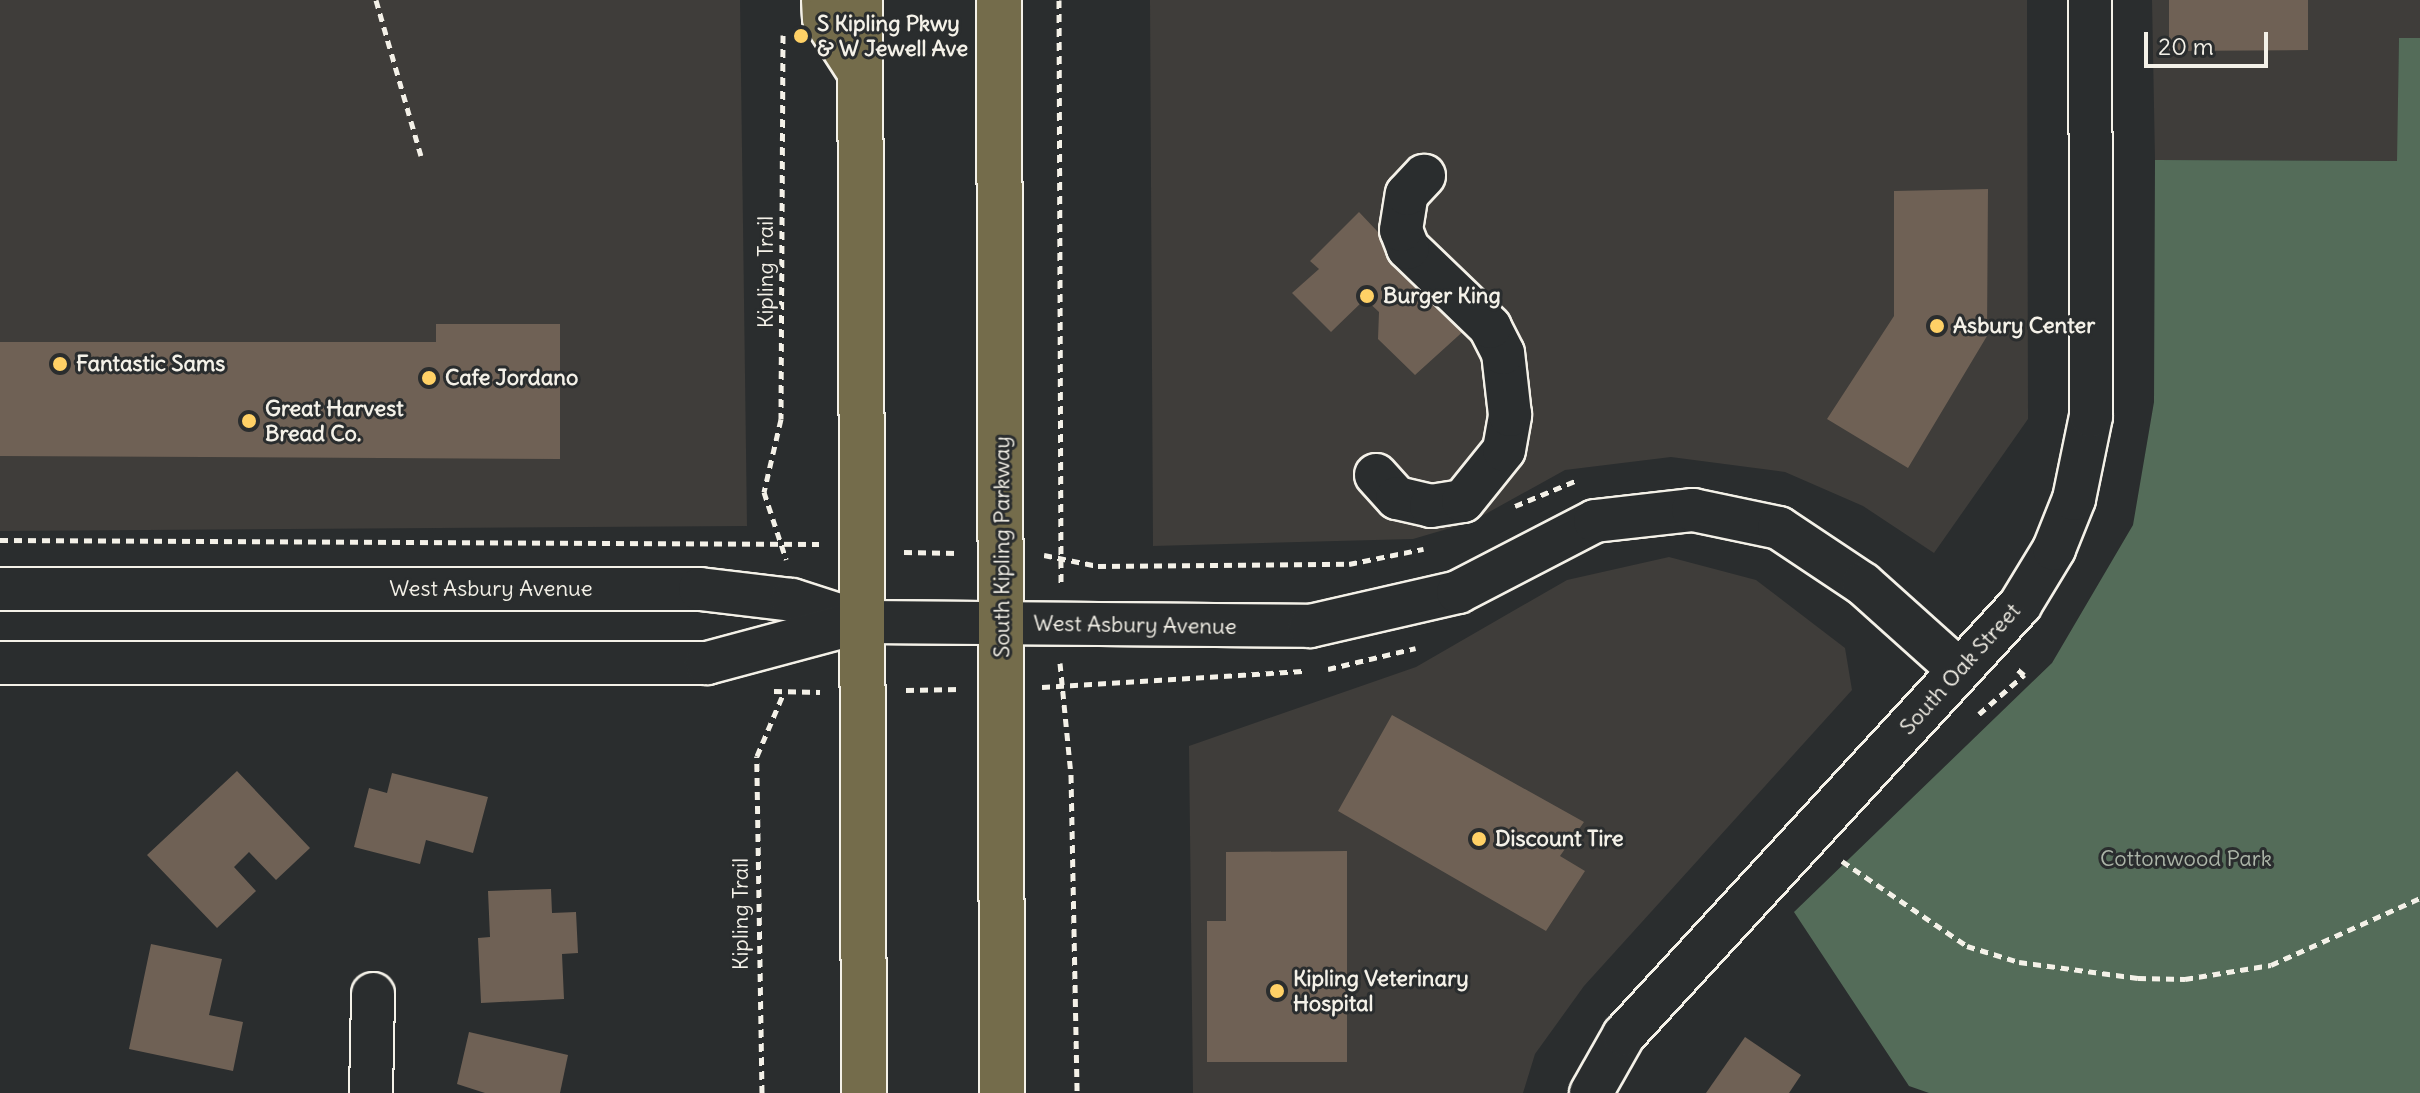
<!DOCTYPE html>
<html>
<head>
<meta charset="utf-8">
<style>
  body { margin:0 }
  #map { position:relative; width:2420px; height:1093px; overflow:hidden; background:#2a2d2e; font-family:Delius,sans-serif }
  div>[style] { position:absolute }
  .built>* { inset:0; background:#3f3d3a }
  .green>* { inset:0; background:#546c59 }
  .building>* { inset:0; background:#6f6155 }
  .path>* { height:5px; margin-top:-2.5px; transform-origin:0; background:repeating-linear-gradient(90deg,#f4f1e8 0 8px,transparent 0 14px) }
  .roads { filter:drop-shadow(2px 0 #f4f1e8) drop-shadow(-2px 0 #f4f1e8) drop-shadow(0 2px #f4f1e8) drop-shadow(0 -2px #f4f1e8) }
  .minor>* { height:42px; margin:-21px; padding:0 21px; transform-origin:21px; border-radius:21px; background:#2a2d2e }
  .major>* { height:44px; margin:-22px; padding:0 22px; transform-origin:22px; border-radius:22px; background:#746c4b }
  .dots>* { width:22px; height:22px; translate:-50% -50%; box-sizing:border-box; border:4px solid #2a2d2e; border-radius:50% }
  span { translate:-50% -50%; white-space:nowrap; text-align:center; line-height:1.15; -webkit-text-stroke:6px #2a2d2e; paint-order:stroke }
  .poi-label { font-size:22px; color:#f4f1e8; font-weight:700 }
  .left { translate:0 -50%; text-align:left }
  .street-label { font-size:22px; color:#f4f1e8 }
  .park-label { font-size:22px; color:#acb5a8 }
  .scale { position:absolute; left:2144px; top:32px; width:124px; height:36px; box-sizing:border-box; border:4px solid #f4f1e8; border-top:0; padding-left:10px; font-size:24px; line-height:28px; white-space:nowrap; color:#f4f1e8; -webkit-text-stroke:6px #2a2d2e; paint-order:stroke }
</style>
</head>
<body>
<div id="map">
  <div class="built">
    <div style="clip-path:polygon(0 0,740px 0,747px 526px,0 531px)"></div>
    <div style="clip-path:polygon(1150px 0,2027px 0,2028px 419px,1934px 553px,1863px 506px,1785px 472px,1671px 457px,1565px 470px,1471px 522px,1413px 539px,1153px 546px)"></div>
    <div style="clip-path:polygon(2152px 0,2420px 0,2420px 38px,2399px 38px,2398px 161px,2155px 160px)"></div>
    <div style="clip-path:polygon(1669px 557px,1756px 580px,1845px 648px,1852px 690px,1584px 986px,1535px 1054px,1523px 1093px,1193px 1093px,1189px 746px,1416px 667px,1567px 580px)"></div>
  </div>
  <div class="green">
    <div style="clip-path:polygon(2399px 38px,2420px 38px,2420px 1093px,1929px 1093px,1909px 1086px,1794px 912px,2052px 663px,2133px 525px,2154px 402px,2155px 160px,2397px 161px)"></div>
  </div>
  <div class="building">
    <div style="clip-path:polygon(2169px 0,2308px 0,2308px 50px,2169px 51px)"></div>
    <div style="clip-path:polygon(1988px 189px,1987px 336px,1908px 468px,1827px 419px,1894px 316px,1894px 191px)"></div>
    <div style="clip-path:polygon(1359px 212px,1468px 327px,1415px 375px,1378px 339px,1379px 312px,1365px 299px,1331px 332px,1292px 293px,1319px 269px,1310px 261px)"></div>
    <div style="clip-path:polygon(436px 324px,560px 324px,560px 459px,0 456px,0 342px,436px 342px)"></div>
    <div style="clip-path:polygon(1392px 715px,1584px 822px,1560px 856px,1585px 871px,1546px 931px,1338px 811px)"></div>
    <div style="clip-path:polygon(237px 771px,310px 848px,276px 880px,249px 852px,234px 867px,256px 891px,217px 928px,147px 855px)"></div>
    <div style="clip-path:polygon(392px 773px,488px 797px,473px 853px,426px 840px,420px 864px,354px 847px,369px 788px,387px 793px)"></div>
    <div style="clip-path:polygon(1347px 851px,1347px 1062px,1207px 1062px,1207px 921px,1226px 921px,1226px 852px)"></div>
    <div style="clip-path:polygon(551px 889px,552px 913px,576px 912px,578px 953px,562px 954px,564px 999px,481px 1003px,478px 938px,490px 937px,488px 891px)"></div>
    <div style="clip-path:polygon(151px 944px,222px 959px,209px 1015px,243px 1022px,233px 1071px,129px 1049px)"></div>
    <div style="clip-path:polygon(469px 1032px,568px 1055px,560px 1093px,485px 1093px,457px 1084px)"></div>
    <div style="clip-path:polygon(1745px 1037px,1801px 1075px,1789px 1093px,1706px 1093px)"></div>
  </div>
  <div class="path">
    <div style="left:376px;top:0;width:162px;rotate:73.9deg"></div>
    <div style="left:1059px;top:0;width:585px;rotate:89.8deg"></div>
    <div style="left:783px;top:35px;width:384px;rotate:90.3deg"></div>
    <div style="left:781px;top:419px;width:75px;rotate:103.1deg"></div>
    <div style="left:764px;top:492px;width:71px;rotate:71.8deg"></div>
    <div style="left:1515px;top:506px;width:65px;rotate:-22.6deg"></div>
    <div style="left:0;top:540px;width:819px;rotate:0.28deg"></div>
    <div style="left:904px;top:552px;width:54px;rotate:1.1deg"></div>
    <div style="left:1044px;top:555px;width:55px;rotate:11.5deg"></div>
    <div style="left:1098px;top:566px;width:251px;rotate:-0.5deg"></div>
    <div style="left:1349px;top:564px;width:76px;rotate:-11.5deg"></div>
    <div style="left:1060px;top:663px;width:113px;rotate:84.4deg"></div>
    <div style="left:1071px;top:775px;width:318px;rotate:88.9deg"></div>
    <div style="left:1328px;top:669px;width:90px;rotate:-13.4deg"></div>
    <div style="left:1042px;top:687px;width:265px;rotate:-3.5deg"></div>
    <div style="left:906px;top:690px;width:54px;rotate:-1.1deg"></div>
    <div style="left:774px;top:691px;width:46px;rotate:1.2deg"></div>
    <div style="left:1979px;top:714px;width:60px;rotate:-40.9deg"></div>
    <div style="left:2024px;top:675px;width:11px;rotate:-139deg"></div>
    <div style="left:1842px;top:861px;width:151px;rotate:34.2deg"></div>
    <div style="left:1967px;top:946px;width:54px;rotate:17.1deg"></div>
    <div style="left:2019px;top:962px;width:120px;rotate:7.7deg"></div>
    <div style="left:2138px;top:978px;width:47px;rotate:1.2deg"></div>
    <div style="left:2185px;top:979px;width:87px;rotate:-9.2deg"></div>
    <div style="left:2271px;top:965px;width:163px;rotate:-24.2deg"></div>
    <div style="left:762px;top:1093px;width:337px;rotate:-90.9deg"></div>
    <div style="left:757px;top:756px;width:69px;rotate:-67.1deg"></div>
  </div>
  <div class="roads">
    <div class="minor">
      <div style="left:1376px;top:475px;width:31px;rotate:48deg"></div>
      <div style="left:1397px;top:498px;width:35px;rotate:13deg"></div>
      <div style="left:1431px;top:506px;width:32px;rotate:-9deg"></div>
      <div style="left:1463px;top:501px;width:65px;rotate:-51.2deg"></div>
      <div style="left:1504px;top:450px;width:36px;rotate:-80deg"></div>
      <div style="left:1510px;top:415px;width:62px;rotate:-96.4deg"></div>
      <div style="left:1503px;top:353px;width:29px;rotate:-117deg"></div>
      <div style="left:1490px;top:327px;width:114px;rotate:-136.1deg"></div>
      <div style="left:1408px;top:248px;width:19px;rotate:-111deg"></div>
      <div style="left:1401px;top:230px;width:36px;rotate:-81deg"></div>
      <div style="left:1407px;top:194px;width:25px;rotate:-47deg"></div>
      <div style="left:0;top:589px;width:700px"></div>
      <div style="left:700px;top:589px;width:93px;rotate:6.8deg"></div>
      <div style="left:792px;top:600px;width:71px;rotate:17.9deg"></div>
      <div style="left:860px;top:622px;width:450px;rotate:0.5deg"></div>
      <div style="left:1310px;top:626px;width:152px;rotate:-12.9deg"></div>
      <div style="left:1458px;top:592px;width:154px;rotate:-27.4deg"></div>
      <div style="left:1595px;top:521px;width:99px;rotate:-6.4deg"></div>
      <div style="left:1693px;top:510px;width:88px;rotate:11.8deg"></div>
      <div style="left:1779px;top:528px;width:101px;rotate:33.7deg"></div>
      <div style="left:1863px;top:584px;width:129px;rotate:41.9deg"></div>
      <div style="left:0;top:663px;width:707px"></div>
      <div style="left:707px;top:663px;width:158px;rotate:-15deg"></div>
      <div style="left:371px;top:1093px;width:99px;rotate:-88.8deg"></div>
      <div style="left:1591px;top:1093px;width:67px;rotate:-60.4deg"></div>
      <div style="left:1624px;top:1035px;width:585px;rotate:-47.36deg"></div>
      <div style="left:2020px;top:605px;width:66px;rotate:-58.7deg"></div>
      <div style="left:2054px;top:549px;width:54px;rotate:-68.2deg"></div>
      <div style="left:2074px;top:499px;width:85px;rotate:-78.4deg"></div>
      <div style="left:2091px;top:416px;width:416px;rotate:-90.1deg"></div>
    </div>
    <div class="major">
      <div style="left:824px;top:0;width:18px;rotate:87deg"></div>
      <div style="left:825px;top:18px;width:64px;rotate:57.1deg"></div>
      <div style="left:860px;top:0;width:1093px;rotate:89.79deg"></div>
      <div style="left:999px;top:0;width:1093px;rotate:89.84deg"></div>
    </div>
  </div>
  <div class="dots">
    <div style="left:801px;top:36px;background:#ffd166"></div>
    <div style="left:1367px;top:296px;background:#ffd166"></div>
    <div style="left:1937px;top:326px;background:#ffd166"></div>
    <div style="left:60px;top:364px;background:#ffd166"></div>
    <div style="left:429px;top:378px;background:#ffd166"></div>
    <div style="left:249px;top:421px;background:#ffd166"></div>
    <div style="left:1479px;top:839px;background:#ffd166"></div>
    <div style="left:1277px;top:991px;background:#ffd166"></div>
  </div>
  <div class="poi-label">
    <span class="left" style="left:817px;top:36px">S Kipling Pkwy<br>&amp; W Jewell Ave</span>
    <span class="left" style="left:1383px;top:296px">Burger King</span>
    <span class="left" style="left:1953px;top:326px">Asbury Center</span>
    <span class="left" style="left:76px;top:364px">Fantastic Sams</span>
    <span class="left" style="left:445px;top:378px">Cafe Jordano</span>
    <span class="left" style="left:265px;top:421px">Great Harvest<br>Bread Co.</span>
    <span class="left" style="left:1495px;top:839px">Discount Tire</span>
    <span class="left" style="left:1293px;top:991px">Kipling Veterinary<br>Hospital</span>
  </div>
  <div class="street-label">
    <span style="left:766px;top:272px;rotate:-90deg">Kipling Trail</span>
    <span style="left:1002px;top:547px;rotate:-90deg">South Kipling Parkway</span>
    <span style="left:491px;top:589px">West Asbury Avenue</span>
    <span style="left:1135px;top:625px;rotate:1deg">West Asbury Avenue</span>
    <span style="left:1960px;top:669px;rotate:-48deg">South Oak Street</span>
    <span style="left:741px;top:914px;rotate:-90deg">Kipling Trail</span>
  </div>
  <div class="park-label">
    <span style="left:2186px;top:859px">Cottonwood Park</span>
  </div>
  <div class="scale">20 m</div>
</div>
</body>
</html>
